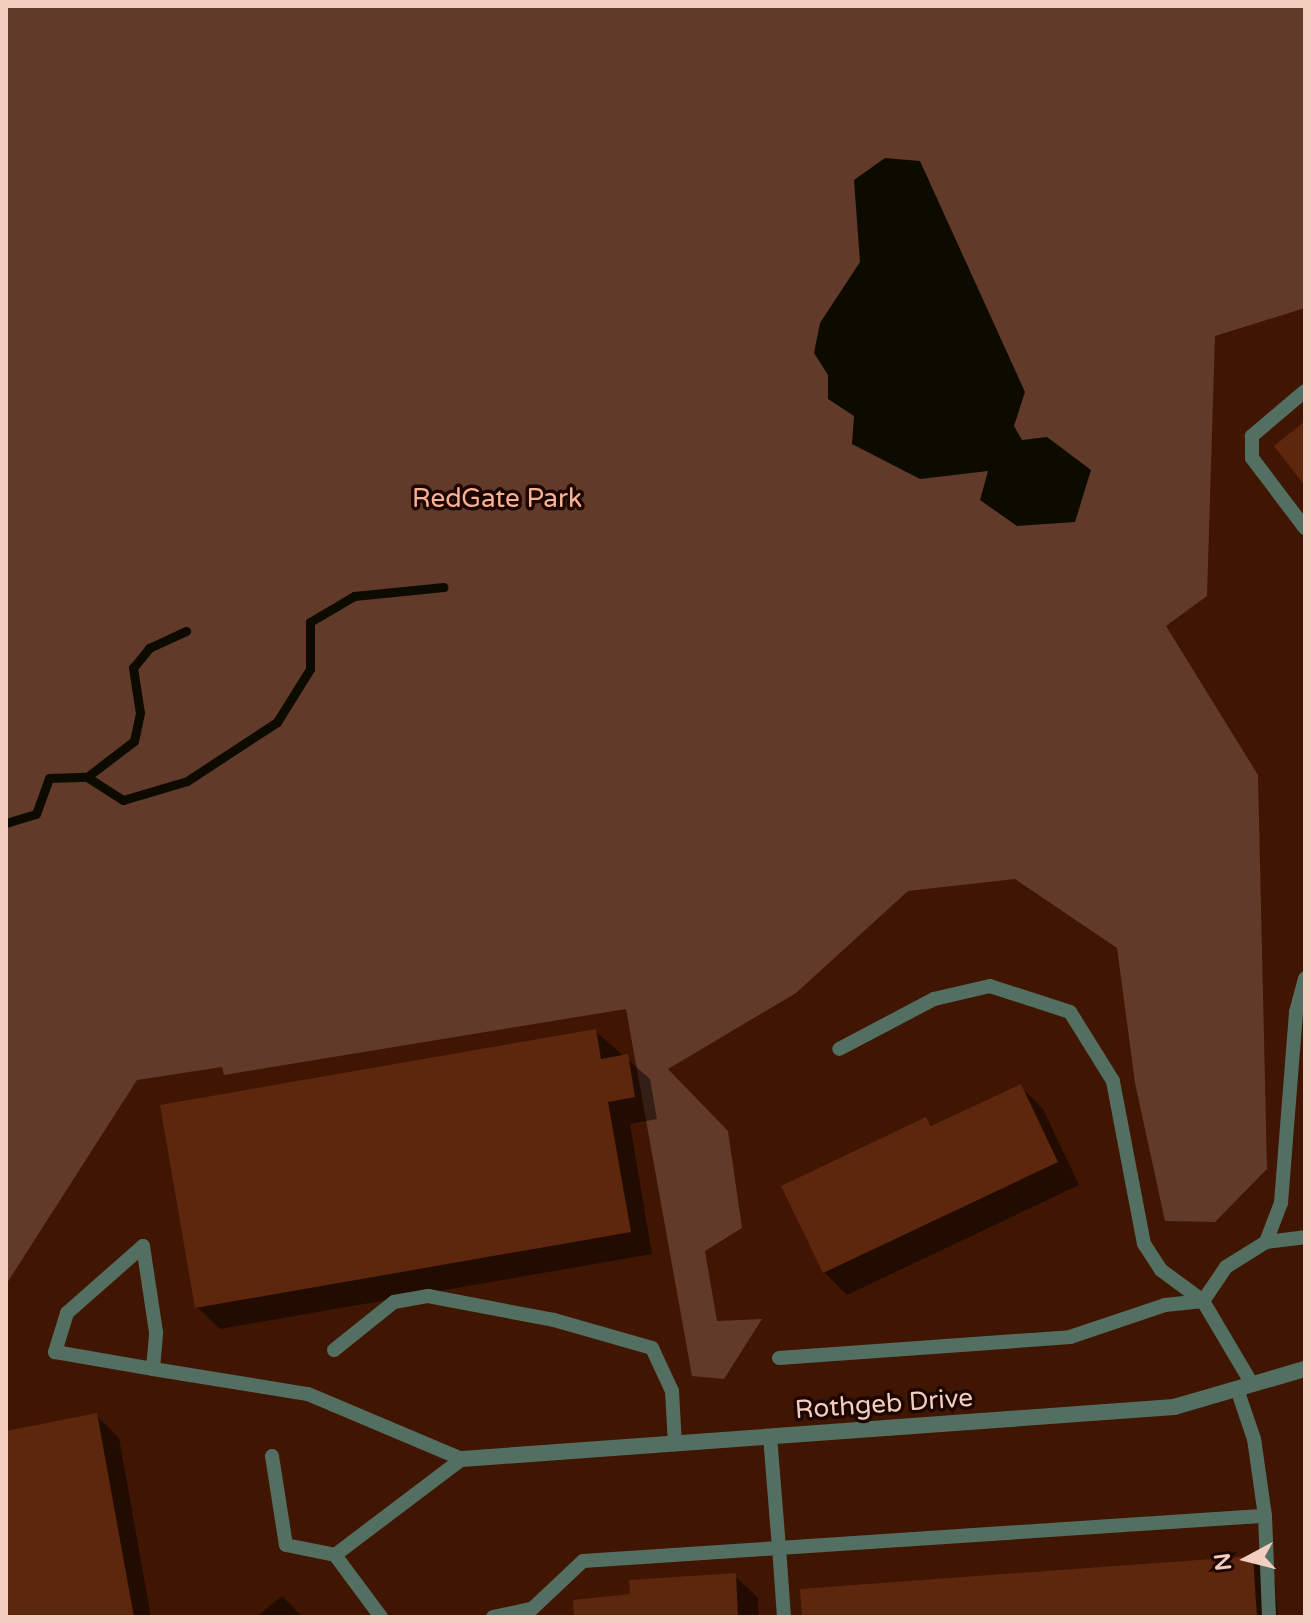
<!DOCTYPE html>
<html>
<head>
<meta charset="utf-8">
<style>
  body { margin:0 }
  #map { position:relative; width:1311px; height:1623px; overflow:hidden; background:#401602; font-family:"Varela Round",sans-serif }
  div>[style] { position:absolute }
  .green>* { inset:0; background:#613a29 }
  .water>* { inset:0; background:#0d0b00 }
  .shadow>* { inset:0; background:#0007 }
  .stream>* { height:9px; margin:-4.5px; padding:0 4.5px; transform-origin:4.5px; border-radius:4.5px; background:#0d0b00 }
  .building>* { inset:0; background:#5d270d }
  .service>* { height:14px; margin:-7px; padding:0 7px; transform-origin:7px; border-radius:7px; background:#526f61 }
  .minor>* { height:16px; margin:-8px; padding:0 8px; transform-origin:8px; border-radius:8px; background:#526f61 }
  span { translate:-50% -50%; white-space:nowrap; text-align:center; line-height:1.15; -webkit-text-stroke:7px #1d0600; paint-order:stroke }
  .park-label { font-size:26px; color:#fab294 }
  .street-label { font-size:26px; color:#f1cebf }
  .frame { position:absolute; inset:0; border:8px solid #f1cebf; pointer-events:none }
  .north { position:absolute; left:1207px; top:1519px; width:80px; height:80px; -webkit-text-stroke:6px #1d0600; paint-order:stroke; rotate:263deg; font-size:22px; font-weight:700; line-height:32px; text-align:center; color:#f1cebf }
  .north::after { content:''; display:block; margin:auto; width:28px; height:36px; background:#f1cebf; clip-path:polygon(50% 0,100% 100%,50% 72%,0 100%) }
</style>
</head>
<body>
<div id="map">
  <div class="green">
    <div style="clip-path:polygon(6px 6px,1305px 6px,1305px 308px,1215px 336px,1207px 596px,1166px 626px,1258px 775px,1267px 1169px,1215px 1222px,1165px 1221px,1135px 1083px,1117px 948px,1015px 879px,908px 891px,796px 993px,668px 1069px,728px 1131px,742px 1228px,705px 1251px,717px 1321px,762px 1319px,724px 1379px,692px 1376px,626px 1009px,224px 1075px,222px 1067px,137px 1080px,7px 1283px,6px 1326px)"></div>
  </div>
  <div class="water">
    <div style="clip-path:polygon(885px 158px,920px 161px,1025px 392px,1014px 426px,1022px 440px,1047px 437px,1091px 470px,1075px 522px,1017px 526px,980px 500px,988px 471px,920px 479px,852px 444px,854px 416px,828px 399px,828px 375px,814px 353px,820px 323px,860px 262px,854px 180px)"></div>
  </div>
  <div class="shadow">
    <div style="clip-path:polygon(595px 1031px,650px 1079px,657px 1119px,630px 1124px,652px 1254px,220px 1329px,197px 1307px)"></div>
    <div style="clip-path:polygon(1020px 1086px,1043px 1109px,1079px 1185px,847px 1295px,824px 1272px,926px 1119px,934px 1127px)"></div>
    <div style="clip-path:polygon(96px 1415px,119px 1438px,151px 1617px,6px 1617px,6px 1433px)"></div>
    <div style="clip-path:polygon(1252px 1558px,1275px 1581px,1278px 1617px,804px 1617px)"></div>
    <div style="clip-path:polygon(735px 1576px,758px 1598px,759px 1617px,590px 1617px,632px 1596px)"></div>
    <div style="clip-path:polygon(282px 1596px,303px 1617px,256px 1617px)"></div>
  </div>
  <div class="stream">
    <div style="left:87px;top:777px;width:59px;rotate:-37.5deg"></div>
    <div style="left:134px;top:741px;width:29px;rotate:-78deg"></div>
    <div style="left:140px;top:713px;width:46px;rotate:-98.8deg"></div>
    <div style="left:133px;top:668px;width:26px;rotate:-51deg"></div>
    <div style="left:149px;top:648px;width:41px;rotate:-24.7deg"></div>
    <div style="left:6px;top:823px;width:31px;rotate:-17deg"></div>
    <div style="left:36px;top:814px;width:38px;rotate:-70deg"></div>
    <div style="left:49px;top:778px;width:38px;rotate:-2deg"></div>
    <div style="left:87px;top:777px;width:43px;rotate:32.6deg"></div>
    <div style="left:123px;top:800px;width:67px;rotate:-16.5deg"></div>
    <div style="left:187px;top:781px;width:108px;rotate:-33.2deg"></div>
    <div style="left:277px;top:722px;width:62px;rotate:-58.1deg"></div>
    <div style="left:310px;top:669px;width:47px;rotate:-90deg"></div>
    <div style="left:310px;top:622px;width:51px;rotate:-30.6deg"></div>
    <div style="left:354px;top:596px;width:90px;rotate:-5.7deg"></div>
  </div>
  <div class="building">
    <div style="clip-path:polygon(1305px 421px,1305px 486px,1274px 446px)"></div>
    <div style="clip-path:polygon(596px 1029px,601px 1059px,628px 1054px,635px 1097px,608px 1102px,631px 1232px,195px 1308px,160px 1105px)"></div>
    <div style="clip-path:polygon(1021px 1084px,1058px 1162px,823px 1273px,781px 1186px,926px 1117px,931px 1126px)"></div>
    <div style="clip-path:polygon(97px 1413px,134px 1617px,6px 1617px,6px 1431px)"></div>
    <div style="clip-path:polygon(1253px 1556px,1257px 1617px,802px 1617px,800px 1589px)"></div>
    <div style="clip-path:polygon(736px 1573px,738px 1617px,574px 1617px,573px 1600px,630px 1594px,629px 1580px)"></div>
  </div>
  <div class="service">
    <div style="left:1305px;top:391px;width:70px;rotate:139.7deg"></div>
    <div style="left:1252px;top:436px;width:22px;rotate:90deg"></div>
    <div style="left:1252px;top:458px;width:88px;rotate:52.9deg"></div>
    <div style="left:1266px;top:1242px;width:42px;rotate:-69deg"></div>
    <div style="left:1281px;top:1203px;width:192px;rotate:-85.5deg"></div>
    <div style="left:1296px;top:1012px;width:35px;rotate:-75deg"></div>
    <div style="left:334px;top:1350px;width:77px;rotate:-38.7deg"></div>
    <div style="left:394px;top:1302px;width:35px;rotate:-10deg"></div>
    <div style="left:428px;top:1296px;width:128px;rotate:10.8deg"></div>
    <div style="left:554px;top:1320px;width:102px;rotate:15.9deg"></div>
    <div style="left:652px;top:1348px;width:47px;rotate:65.1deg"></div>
    <div style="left:672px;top:1391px;width:53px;rotate:86.8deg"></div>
    <div style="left:779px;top:1358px;width:292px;rotate:-4.1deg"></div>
    <div style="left:1070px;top:1337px;width:100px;rotate:-18.6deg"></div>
    <div style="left:1165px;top:1305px;width:38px;rotate:-6deg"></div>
    <div style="left:1203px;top:1301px;width:52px;rotate:-143.6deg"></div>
    <div style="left:1161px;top:1270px;width:31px;rotate:-123deg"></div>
    <div style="left:1144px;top:1244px;width:166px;rotate:-100.8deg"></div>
    <div style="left:1113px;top:1081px;width:81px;rotate:-121.9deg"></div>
    <div style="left:1070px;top:1012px;width:84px;rotate:-162deg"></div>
    <div style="left:990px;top:986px;width:57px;rotate:166.9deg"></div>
    <div style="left:934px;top:999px;width:107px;rotate:152.2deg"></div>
    <div style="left:153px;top:1369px;width:37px;rotate:-85deg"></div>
    <div style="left:156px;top:1332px;width:87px;rotate:-98.6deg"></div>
    <div style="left:143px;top:1246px;width:101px;rotate:138.6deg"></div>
    <div style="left:67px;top:1313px;width:41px;rotate:107.1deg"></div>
    <div style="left:55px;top:1352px;width:99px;rotate:9.8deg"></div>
    <div style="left:153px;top:1369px;width:157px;rotate:9.2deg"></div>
    <div style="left:308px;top:1394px;width:167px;rotate:22.9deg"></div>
    <div style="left:1252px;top:1384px;width:96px;rotate:-120.6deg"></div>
    <div style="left:1203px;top:1301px;width:41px;rotate:-55.9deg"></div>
    <div style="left:1226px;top:1267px;width:47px;rotate:-32deg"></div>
    <div style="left:1266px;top:1242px;width:39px;rotate:-7deg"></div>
    <div style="left:272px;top:1456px;width:90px;rotate:81.1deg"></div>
    <div style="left:286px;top:1545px;width:50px;rotate:11.5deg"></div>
    <div style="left:1265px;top:1516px;width:101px;rotate:87.7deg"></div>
    <div style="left:381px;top:1617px;width:77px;rotate:-126.6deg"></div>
    <div style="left:335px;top:1555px;width:159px;rotate:-37.1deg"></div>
    <div style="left:493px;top:1617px;width:40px;rotate:-12deg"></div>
    <div style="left:532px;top:1609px;width:70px;rotate:-43.3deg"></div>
    <div style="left:583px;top:1561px;width:196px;rotate:-3.8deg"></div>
    <div style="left:779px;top:1548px;width:111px;rotate:-94.6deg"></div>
    <div style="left:784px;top:1617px;width:69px;rotate:-94.1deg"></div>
    <div style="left:779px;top:1548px;width:487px;rotate:-3.8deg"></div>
    <div style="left:1265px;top:1516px;width:78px;rotate:-98.1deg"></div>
    <div style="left:1254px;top:1439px;width:53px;rotate:-108.8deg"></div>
  </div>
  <div class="minor">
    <div style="left:462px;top:1459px;width:714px;rotate:-4.18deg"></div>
    <div style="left:1174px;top:1407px;width:136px;rotate:-16.2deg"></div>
  </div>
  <div class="park-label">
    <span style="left:497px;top:499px">RedGate Park</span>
  </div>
  <div class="street-label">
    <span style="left:884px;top:1404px;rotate:-4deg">Rothgeb Drive</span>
  </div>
  <div class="frame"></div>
  <div class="north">N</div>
</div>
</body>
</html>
